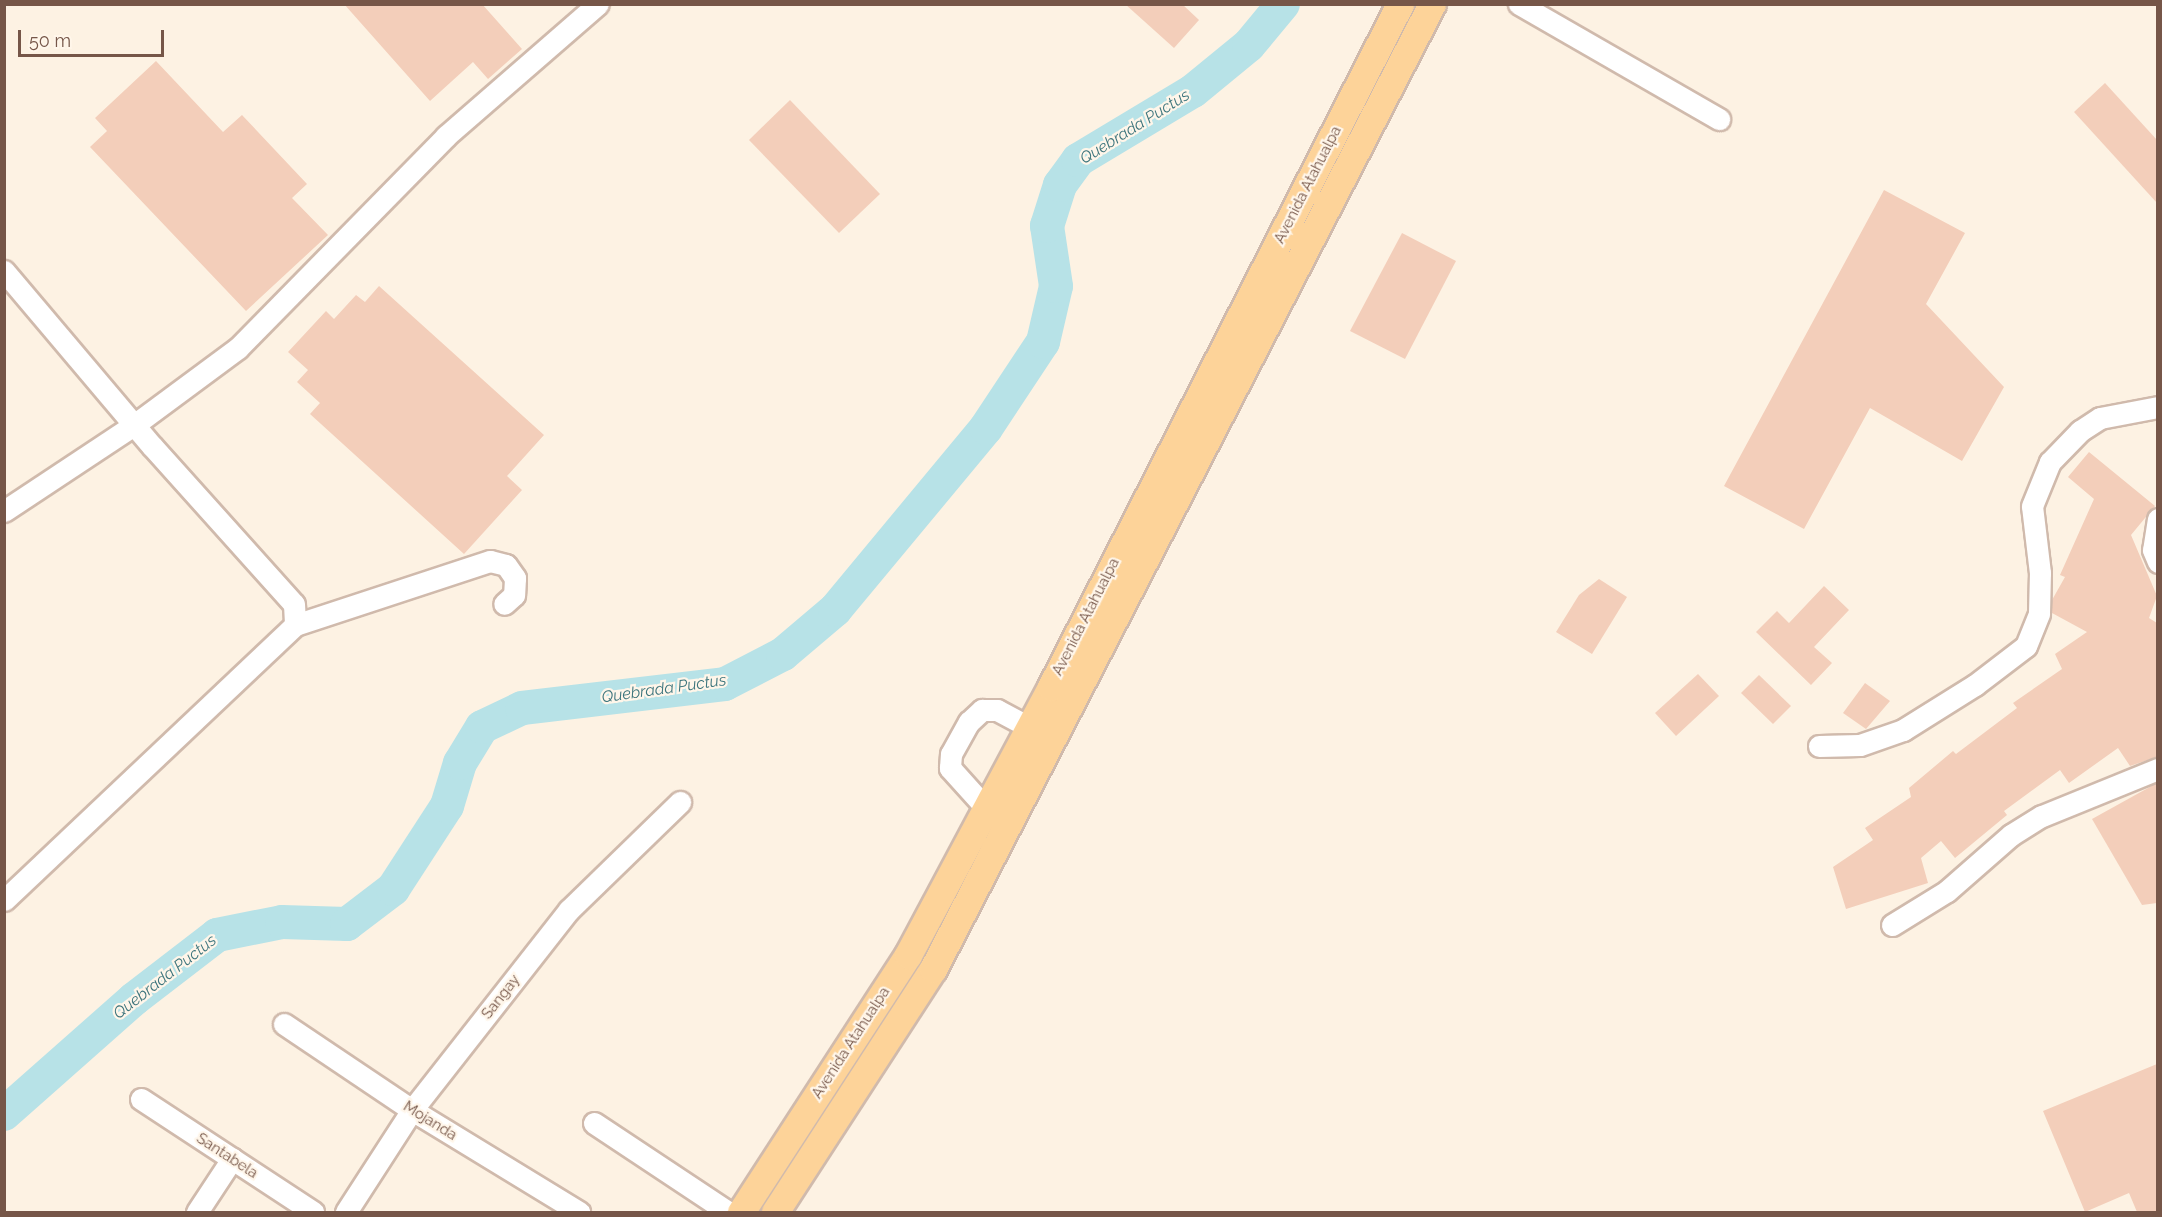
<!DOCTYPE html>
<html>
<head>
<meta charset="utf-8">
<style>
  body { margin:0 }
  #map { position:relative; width:2162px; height:1217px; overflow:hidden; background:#fdf2e3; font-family:Raleway,sans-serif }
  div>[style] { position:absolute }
  .river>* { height:34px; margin:-17px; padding:0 17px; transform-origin:17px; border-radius:17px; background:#b7e2e7 }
  .building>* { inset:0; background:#f3ceba }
  .roads { filter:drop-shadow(2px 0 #d0baac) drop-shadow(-2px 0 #d0baac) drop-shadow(0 2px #d0baac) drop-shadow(0 -2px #d0baac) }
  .minor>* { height:21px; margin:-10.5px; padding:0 10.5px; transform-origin:10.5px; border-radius:10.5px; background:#fff }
  .major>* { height:27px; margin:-13.5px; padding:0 13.5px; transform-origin:13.5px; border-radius:13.5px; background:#fdd399 }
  span { translate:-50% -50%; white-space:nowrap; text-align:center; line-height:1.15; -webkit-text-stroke:4.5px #fff6ea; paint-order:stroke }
  .street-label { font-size:15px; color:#765648 }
  .water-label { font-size:16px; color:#3c747c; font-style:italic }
  .frame { position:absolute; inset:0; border:6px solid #765648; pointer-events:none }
  .scale { position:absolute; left:18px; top:30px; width:146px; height:27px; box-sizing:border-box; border:3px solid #765648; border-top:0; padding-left:8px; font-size:18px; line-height:21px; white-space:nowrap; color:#765648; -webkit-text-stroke:4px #fff6ea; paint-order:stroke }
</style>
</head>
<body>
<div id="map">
  <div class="river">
    <div style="left:4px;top:1114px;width:174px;rotate:-41.5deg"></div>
    <div style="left:134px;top:999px;width:105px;rotate:-37.6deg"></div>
    <div style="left:217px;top:935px;width:66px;rotate:-11.3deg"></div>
    <div style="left:282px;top:922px;width:65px;rotate:1.8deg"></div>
    <div style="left:347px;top:924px;width:58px;rotate:-37.3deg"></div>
    <div style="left:393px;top:889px;width:99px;rotate:-57deg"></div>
    <div style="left:447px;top:806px;width:45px;rotate:-73.2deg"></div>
    <div style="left:460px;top:763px;width:42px;rotate:-58.6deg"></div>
    <div style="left:482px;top:727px;width:44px;rotate:-25.4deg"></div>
    <div style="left:522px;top:708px;width:204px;rotate:-6.7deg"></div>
    <div style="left:725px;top:684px;width:65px;rotate:-27.3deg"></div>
    <div style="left:783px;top:654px;width:68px;rotate:-40.2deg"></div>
    <div style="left:835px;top:610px;width:236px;rotate:-50.3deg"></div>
    <div style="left:986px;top:428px;width:103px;rotate:-56.5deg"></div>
    <div style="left:1043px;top:342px;width:57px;rotate:-76.9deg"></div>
    <div style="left:1056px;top:286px;width:61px;rotate:-98.5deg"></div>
    <div style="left:1047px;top:226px;width:43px;rotate:-72.4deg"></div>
    <div style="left:1060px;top:185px;width:31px;rotate:-54deg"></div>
    <div style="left:1078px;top:160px;width:134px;rotate:-31deg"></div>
    <div style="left:1193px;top:91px;width:72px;rotate:-39.4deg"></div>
    <div style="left:1249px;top:45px;width:53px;rotate:-50.3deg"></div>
  </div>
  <div class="building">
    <div style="clip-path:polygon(344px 4px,482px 4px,522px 49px,488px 79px,473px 62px,430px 101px)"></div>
    <div style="clip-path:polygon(1125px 4px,1182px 4px,1199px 20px,1174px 48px)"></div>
    <div style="clip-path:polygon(156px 61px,223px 132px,242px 115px,307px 184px,292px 198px,328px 235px,246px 311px,90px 147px,107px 131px,95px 118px)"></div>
    <div style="clip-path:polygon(2105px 83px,2157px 140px,2157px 203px,2074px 112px)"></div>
    <div style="clip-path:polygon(790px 100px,880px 194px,839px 233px,749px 140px)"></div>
    <div style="clip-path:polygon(1884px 190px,1965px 233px,1926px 304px,2004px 387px,1962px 461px,1870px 408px,1804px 529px,1724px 486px)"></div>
    <div style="clip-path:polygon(1402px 233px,1456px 261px,1405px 359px,1350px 331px)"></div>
    <div style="clip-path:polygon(379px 286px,544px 435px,507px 476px,522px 490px,464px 554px,310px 414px,320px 403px,297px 382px,308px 370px,288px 352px,326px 311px,334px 319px,356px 295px,365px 302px)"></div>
    <div style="clip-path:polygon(2089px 452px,2155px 506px,2131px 535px,2157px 596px,2149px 618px,2157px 623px,2157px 757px,2130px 766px,2118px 748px,2069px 783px,2060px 770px,2004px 811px,2007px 815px,1955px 858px,1941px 841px,1921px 858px,1928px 883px,1846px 909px,1833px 867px,1873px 840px,1865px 828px,1911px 797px,1909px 788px,1953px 751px,1956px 754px,2017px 708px,2013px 703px,2062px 669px,2055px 654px,2087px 632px,2052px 613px,2052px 600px,2065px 577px,2060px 575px,2094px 499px,2068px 477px)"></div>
    <div style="clip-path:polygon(1599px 579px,1627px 597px,1592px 654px,1556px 632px,1579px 595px)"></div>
    <div style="clip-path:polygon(1824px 586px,1849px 610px,1814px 647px,1832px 663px,1811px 685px,1756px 632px,1777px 611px,1789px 623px)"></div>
    <div style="clip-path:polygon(1698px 674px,1719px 696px,1676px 736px,1655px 713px)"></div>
    <div style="clip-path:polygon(1759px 675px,1791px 706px,1773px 724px,1741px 693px)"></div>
    <div style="clip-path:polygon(1865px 683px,1890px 701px,1866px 729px,1843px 713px)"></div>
    <div style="clip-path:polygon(2157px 783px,2157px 903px,2142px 905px,2092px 819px)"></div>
    <div style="clip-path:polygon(2157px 1064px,2157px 1212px,2137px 1212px,2129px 1193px,2085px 1212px,2043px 1111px)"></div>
  </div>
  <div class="roads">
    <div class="minor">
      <div style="left:1519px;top:4px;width:231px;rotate:29.9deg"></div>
      <div style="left:4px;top:271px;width:229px;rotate:49.8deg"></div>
      <div style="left:152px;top:446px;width:212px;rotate:48.1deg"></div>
      <div style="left:294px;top:604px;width:21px;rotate:87deg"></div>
      <div style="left:295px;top:625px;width:400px;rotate:136.6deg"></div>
      <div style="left:4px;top:511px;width:156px;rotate:-33.5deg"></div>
      <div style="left:134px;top:425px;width:129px;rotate:-36.5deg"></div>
      <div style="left:238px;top:348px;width:297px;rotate:-45.5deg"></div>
      <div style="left:446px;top:136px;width:201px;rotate:-41deg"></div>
      <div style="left:2158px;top:519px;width:31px;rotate:99deg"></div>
      <div style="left:2153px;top:550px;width:13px;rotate:67deg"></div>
      <div style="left:295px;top:625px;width:205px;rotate:-18.2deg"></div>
      <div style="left:490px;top:561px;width:16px;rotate:14deg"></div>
      <div style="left:506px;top:565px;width:16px;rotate:55deg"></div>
      <div style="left:515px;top:578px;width:17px;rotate:93deg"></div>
      <div style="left:514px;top:595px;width:13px;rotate:138deg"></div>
      <div style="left:1819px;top:746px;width:41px;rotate:-1.4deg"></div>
      <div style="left:1860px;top:745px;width:46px;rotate:-19.2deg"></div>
      <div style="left:1903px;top:730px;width:85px;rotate:-32deg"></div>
      <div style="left:1975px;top:685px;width:64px;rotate:-37.4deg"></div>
      <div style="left:2026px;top:646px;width:35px;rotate:-68deg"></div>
      <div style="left:2039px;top:613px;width:40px;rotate:-88.6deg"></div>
      <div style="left:2040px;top:573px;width:67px;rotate:-96.8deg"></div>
      <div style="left:2032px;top:506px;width:48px;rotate:-67.8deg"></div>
      <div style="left:2050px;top:462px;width:43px;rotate:-45.9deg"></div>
      <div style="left:2080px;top:431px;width:24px;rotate:-33deg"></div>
      <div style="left:2100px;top:418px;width:59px;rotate:-10.7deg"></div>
      <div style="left:986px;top:808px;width:54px;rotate:-132deg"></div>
      <div style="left:950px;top:768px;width:14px;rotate:-86deg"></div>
      <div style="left:951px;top:754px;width:37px;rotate:-61deg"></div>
      <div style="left:969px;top:722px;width:18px;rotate:-43deg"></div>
      <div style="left:982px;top:710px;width:15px"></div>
      <div style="left:997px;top:710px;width:51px;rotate:28.1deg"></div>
      <div style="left:1892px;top:925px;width:65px;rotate:-31.7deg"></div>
      <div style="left:1947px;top:891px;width:85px;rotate:-41.2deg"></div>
      <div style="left:2011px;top:835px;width:36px;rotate:-32deg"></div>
      <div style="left:2042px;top:816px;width:125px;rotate:-22.1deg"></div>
      <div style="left:284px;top:1024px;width:154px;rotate:33.9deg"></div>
      <div style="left:412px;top:1110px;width:196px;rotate:31.4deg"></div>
      <div style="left:141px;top:1099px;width:206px;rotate:33.3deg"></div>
      <div style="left:594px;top:1123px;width:161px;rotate:33.6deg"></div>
      <div style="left:197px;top:1212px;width:64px;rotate:-56.6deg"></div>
      <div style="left:346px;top:1212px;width:121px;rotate:-57.1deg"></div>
      <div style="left:412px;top:1110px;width:254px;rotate:-51.9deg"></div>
      <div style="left:569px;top:910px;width:155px;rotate:-44.2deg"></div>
    </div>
    <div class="major">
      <div style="left:741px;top:1212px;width:306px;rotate:-57deg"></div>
      <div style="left:908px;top:955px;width:304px;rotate:-61.9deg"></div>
      <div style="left:1051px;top:687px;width:767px;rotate:-62.93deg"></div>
      <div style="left:775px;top:1212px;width:290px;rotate:-57deg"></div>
      <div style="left:933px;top:969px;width:1086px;rotate:-62.66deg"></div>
    </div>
  </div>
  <div class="street-label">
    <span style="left:1308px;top:185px;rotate:-63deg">Avenida Atahualpa</span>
    <span style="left:1086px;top:617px;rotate:-63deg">Avenida Atahualpa</span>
    <span style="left:501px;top:997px;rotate:-52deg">Sangay</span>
    <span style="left:851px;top:1043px;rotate:-57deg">Avenida Atahualpa</span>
    <span style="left:430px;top:1121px;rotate:32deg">Mojanda</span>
    <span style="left:227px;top:1156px;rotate:33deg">Santabela</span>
  </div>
  <div class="water-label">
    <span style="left:1135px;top:127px;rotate:-32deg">Quebrada Puctus</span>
    <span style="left:664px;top:689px;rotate:-8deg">Quebrada Puctus</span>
    <span style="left:165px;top:977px;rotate:-38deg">Quebrada Puctus</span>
  </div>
  <div class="frame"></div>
  <div class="scale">50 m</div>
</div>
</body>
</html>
